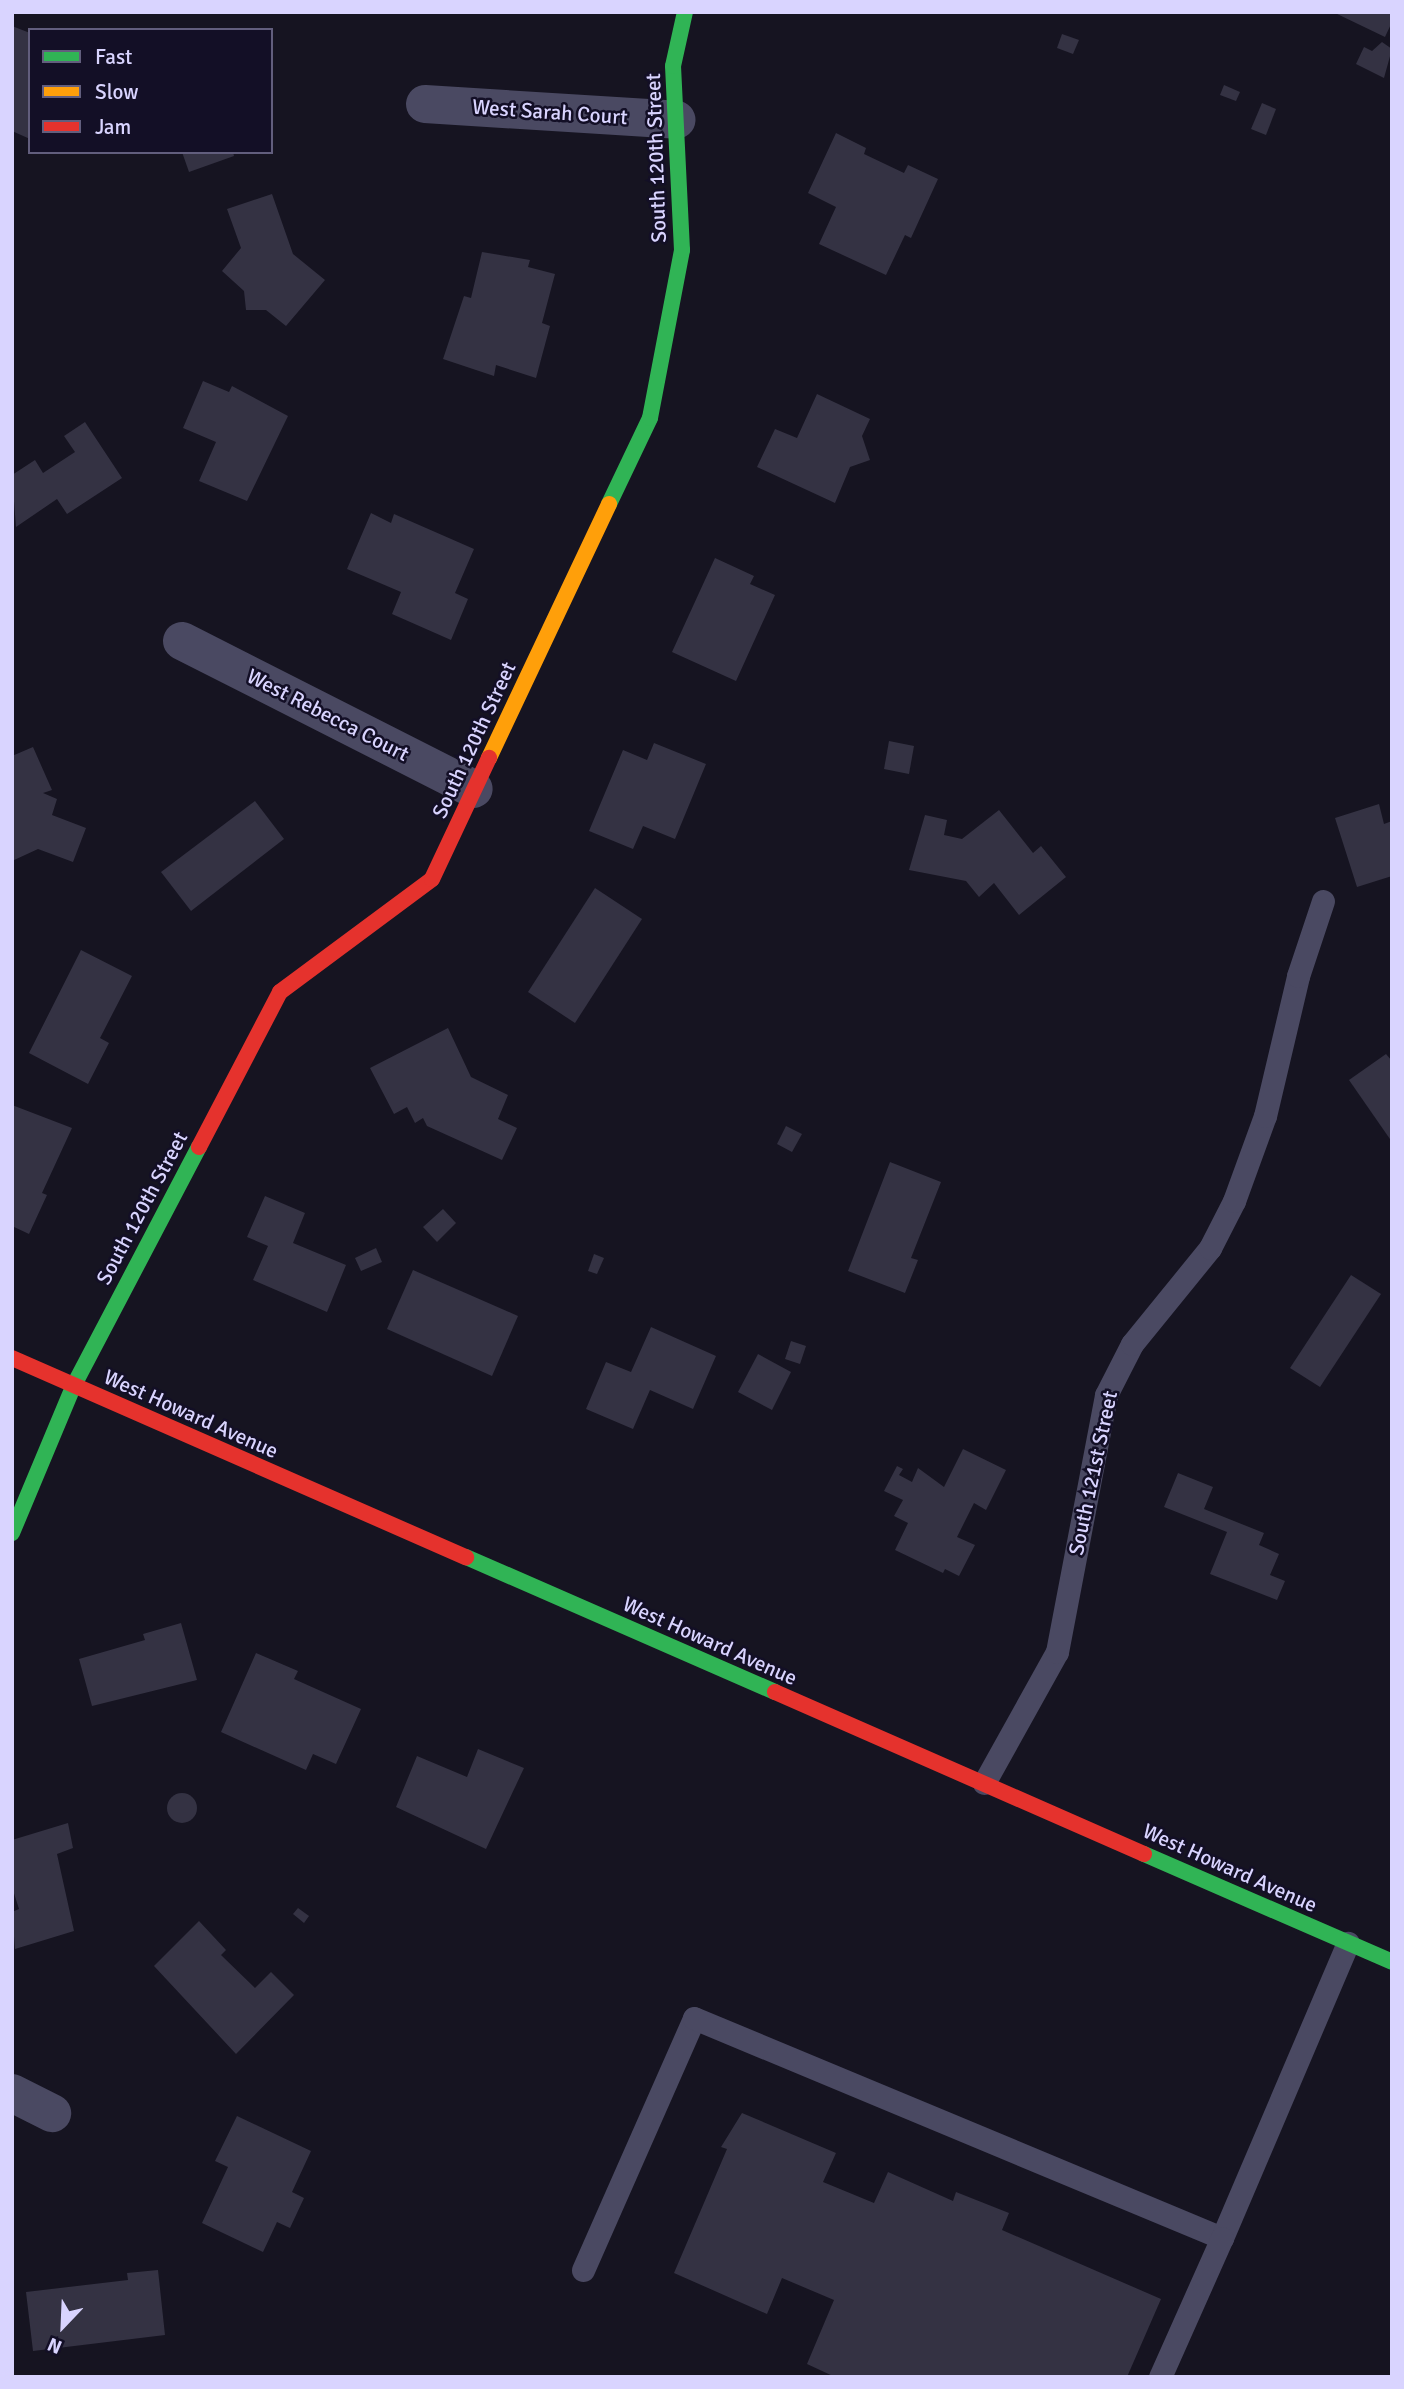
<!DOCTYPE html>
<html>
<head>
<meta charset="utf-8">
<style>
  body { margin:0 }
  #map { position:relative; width:1404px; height:2389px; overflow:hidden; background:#161421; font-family:Signika,sans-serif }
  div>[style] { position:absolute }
  .building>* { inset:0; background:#343243 }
  .round { border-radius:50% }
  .lane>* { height:23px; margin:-11.5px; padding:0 11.5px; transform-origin:11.5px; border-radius:11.5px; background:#4a4962 }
  .street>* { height:38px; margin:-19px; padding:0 19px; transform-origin:19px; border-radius:19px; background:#4a4962 }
  .fast>* { height:16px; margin:-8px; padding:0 8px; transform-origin:8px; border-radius:8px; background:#30b455 }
  .slow>* { height:16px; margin:-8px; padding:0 8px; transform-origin:8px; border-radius:8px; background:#ff9f0a }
  .jam>* { height:16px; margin:-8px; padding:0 8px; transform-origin:8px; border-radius:8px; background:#e5322d }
  span { translate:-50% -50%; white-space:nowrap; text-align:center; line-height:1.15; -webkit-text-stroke:5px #130f26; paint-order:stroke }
  .street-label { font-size:21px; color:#d9d4ff }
  .frame { position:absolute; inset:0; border:14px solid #d9d4ff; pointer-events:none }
  .legend { position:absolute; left:28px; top:28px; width:245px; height:126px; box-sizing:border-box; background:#130f26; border:2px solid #625e7d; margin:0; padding:9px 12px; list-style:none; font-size:21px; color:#d9d4ff }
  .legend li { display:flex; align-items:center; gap:14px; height:35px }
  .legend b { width:35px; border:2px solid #625e7d }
  .north { position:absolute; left:28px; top:2291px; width:70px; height:70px; -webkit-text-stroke:5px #130f26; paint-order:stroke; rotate:203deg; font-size:19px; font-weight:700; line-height:28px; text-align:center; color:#d9d4ff }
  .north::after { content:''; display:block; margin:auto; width:24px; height:32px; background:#d9d4ff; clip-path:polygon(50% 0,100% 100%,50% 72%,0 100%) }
</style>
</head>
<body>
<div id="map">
  <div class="building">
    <div style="clip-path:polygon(1333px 12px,1392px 12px,1392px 22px,1385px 37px)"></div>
    <div style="clip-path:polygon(12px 26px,30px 33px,30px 139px,12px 131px)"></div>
    <div style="clip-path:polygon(1062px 34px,1079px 40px,1073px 54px,1057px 48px)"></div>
    <div style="clip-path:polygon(1382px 42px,1392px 49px,1384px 78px,1356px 64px,1364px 47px,1372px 51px)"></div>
    <div style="clip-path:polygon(1224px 85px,1240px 92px,1236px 101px,1220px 95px)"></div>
    <div style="clip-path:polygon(1262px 103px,1276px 109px,1266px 135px,1251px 129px)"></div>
    <div style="clip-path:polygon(836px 133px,866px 148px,864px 154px,904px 173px,908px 165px,938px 179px,911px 238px,905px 235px,886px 275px,819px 244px,836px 207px,808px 193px)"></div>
    <div style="clip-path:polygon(182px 152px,233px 152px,234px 156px,189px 172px)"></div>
    <div style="clip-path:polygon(272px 194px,293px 254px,325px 280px,286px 326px,266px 310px,246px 310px,244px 291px,222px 271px,241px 248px,227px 209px)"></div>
    <div style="clip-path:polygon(482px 252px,530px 260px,528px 267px,555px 274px,542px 323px,550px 326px,536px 378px,496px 365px,494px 376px,443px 359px,464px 296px,471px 298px)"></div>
    <div style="clip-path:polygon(203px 381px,229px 392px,232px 386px,288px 416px,247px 501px,199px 481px,216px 442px,183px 428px)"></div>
    <div style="clip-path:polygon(817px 394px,870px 419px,862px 436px,870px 460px,850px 467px,835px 503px,757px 467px,775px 429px,797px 438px)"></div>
    <div style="clip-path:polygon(85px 422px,122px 478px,67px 514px,57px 499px,16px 527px,12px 475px,35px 460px,43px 473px,75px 452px,64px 436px)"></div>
    <div style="clip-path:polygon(371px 513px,391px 523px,394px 514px,474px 549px,455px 593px,468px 599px,451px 640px,392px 614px,401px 592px,347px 569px)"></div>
    <div style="clip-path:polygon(715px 558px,754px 576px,750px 584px,775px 595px,736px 681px,672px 652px)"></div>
    <div style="clip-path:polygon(889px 741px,914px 746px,909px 774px,884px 769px)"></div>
    <div style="clip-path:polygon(654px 743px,706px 764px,675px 839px,643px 826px,633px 849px,589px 831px,623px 750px,647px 760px)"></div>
    <div style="clip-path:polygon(33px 747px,52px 790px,43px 793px,57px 799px,52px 815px,86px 828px,73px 862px,38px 849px,12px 861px,12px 756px)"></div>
    <div style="clip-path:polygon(255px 801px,284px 839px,191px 911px,161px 872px)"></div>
    <div style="clip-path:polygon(1379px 804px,1384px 824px,1392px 821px,1392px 876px,1357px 887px,1335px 818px)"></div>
    <div style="clip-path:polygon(999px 810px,1033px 853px,1041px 846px,1066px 877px,1019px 915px,994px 883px,979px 897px,966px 881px,909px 870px,925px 815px,947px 820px,944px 835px,962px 839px)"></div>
    <div style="clip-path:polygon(595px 888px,642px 919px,575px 1023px,528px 992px)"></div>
    <div style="clip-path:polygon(81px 950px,132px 976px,100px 1038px,109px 1043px,88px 1084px,29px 1053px)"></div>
    <div style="clip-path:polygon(448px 1028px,471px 1077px,508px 1095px,498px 1119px,517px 1128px,502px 1160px,427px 1126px,423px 1118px,415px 1123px,407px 1107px,394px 1114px,370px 1068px)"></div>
    <div style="clip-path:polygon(1386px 1054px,1392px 1061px,1392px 1142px,1349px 1080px)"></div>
    <div style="clip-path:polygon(12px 1105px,72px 1128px,42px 1193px,47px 1195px,29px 1234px,12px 1226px)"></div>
    <div style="clip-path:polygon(786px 1126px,802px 1134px,792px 1152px,777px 1144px)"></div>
    <div style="clip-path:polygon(890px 1162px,941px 1182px,911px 1258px,918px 1260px,905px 1293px,848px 1271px)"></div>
    <div style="clip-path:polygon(265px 1196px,305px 1213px,293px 1243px,346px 1265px,327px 1312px,253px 1280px,268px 1246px,247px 1237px)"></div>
    <div style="clip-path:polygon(443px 1209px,456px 1223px,437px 1242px,423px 1227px)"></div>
    <div style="clip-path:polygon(376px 1248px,382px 1262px,361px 1271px,355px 1258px)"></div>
    <div style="clip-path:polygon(594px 1254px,604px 1258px,597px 1274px,588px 1271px)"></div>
    <div style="clip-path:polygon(413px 1270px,518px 1316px,492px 1376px,387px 1329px)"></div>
    <div style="clip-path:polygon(1351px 1275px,1381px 1294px,1320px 1387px,1290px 1368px)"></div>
    <div style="clip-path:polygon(651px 1327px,716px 1356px,693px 1409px,650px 1390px,633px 1429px,586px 1409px,606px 1362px,631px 1372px)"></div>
    <div style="clip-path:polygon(791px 1341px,806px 1346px,800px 1364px,785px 1359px)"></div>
    <div style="clip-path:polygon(758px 1354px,791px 1372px,772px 1410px,738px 1392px)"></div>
    <div style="clip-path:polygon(963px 1449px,1006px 1470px,986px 1510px,974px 1503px,957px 1537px,975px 1545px,959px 1576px,945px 1569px,943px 1573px,895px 1550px,908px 1523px,894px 1516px,903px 1500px,884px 1491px,897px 1466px,903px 1469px,899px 1475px,912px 1482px,918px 1468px,944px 1487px)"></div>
    <div style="clip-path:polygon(1178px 1473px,1213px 1487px,1204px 1509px,1264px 1533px,1259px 1545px,1279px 1554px,1270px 1575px,1285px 1581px,1277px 1600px,1210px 1574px,1227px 1532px,1164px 1507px)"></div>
    <div style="clip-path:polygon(181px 1623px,197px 1680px,92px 1706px,79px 1659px,145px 1640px,143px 1634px)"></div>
    <div style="clip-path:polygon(256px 1653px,298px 1671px,294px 1679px,361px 1709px,336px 1764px,313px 1754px,306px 1770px,221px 1732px)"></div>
    <div style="clip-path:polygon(478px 1749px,524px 1768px,486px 1849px,396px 1807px,417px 1756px,467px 1777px)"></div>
    <div class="round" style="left:167px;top:1793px;width:30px;height:30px"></div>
    <div style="clip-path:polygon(68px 1823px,73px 1848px,57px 1854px,74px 1931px,15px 1949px,12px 1912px,19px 1909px,12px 1887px,12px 1840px)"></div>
    <div style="clip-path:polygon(298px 1908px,309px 1916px,304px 1923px,293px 1914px)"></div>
    <div style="clip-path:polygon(199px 1921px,226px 1950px,221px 1955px,255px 1988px,271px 1972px,294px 1995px,236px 2054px,154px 1966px)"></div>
    <div style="clip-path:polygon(742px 2113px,836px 2153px,823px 2182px,874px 2203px,888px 2172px,953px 2201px,956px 2192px,1009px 2213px,1002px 2230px,1161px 2299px,1127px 2377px,835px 2377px,807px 2364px,834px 2300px,782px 2278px,767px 2314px,674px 2273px,727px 2149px,721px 2147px)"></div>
    <div style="clip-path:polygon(237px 2116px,311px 2151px,292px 2192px,304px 2198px,290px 2228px,277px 2222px,263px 2252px,202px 2223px,228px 2167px,215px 2161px)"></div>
    <div style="clip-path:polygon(158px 2270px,165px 2335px,33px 2351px,26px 2292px,128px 2280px,127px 2273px)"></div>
  </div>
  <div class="lane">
    <div style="left:984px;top:1783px;width:150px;rotate:-60.9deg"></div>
    <div style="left:1057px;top:1652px;width:262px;rotate:-79.2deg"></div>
    <div style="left:1106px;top:1395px;width:57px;rotate:-63deg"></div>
    <div style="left:1132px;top:1344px;width:124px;rotate:-50.9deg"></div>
    <div style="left:1210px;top:1248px;width:53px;rotate:-62.9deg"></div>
    <div style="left:1234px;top:1201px;width:90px;rotate:-70deg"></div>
    <div style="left:1265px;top:1116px;width:144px;rotate:-76.7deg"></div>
    <div style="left:1298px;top:976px;width:79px;rotate:-71.6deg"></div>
    <div style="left:583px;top:2270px;width:275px;rotate:-66.2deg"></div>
    <div style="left:694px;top:2018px;width:572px;rotate:22.62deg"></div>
    <div style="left:1222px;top:2238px;width:321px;rotate:-66.9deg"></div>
    <div style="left:1160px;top:2377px;width:152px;rotate:-66deg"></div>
  </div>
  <div class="street">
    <div style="left:425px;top:104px;width:252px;rotate:3.6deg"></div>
    <div style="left:182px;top:641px;width:327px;rotate:26.9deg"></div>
    <div style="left:12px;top:2093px;width:45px;rotate:26.6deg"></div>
  </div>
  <div class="fast">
    <div style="left:609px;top:504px;width:95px;rotate:-64.5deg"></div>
    <div style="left:650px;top:418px;width:171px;rotate:-79.2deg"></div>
    <div style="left:682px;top:250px;width:184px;rotate:-92.8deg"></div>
    <div style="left:673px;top:66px;width:55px;rotate:-77.5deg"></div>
    <div style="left:12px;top:1533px;width:160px;rotate:-67.3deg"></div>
    <div style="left:74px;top:1385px;width:269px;rotate:-62.3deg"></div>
    <div style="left:466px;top:1557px;width:337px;rotate:23.6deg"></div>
    <div style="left:1144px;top:1854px;width:270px;rotate:23.5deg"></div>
  </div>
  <div class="slow">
    <div style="left:489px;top:758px;width:281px;rotate:-64.7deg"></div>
  </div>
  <div class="jam">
    <div style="left:199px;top:1147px;width:175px;rotate:-62.4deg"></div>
    <div style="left:280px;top:992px;width:189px;rotate:-36.6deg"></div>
    <div style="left:432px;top:879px;width:134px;rotate:-64.8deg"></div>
    <div style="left:12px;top:1358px;width:496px;rotate:23.7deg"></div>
    <div style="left:775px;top:1692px;width:403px;rotate:23.7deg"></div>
  </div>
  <div class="street-label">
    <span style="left:550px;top:112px;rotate:4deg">West Sarah Court</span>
    <span style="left:656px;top:158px;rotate:-92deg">South 120th Street</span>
    <span style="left:328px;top:715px;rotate:27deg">West Rebecca Court</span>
    <span style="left:474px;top:740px;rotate:-65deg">South 120th Street</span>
    <span style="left:142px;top:1208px;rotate:-62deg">South 120th Street</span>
    <span style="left:191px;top:1414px;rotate:24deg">West Howard Avenue</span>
    <span style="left:1093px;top:1473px;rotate:-78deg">South 121st Street</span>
    <span style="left:710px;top:1641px;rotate:24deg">West Howard Avenue</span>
    <span style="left:1230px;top:1868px;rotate:24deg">West Howard Avenue</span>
  </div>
  <div class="frame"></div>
  <ul class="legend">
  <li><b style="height:9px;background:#30b455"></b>Fast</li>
  <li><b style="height:9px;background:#ff9f0a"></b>Slow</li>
  <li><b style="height:9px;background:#e5322d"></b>Jam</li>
  </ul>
  <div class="north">N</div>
</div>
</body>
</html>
